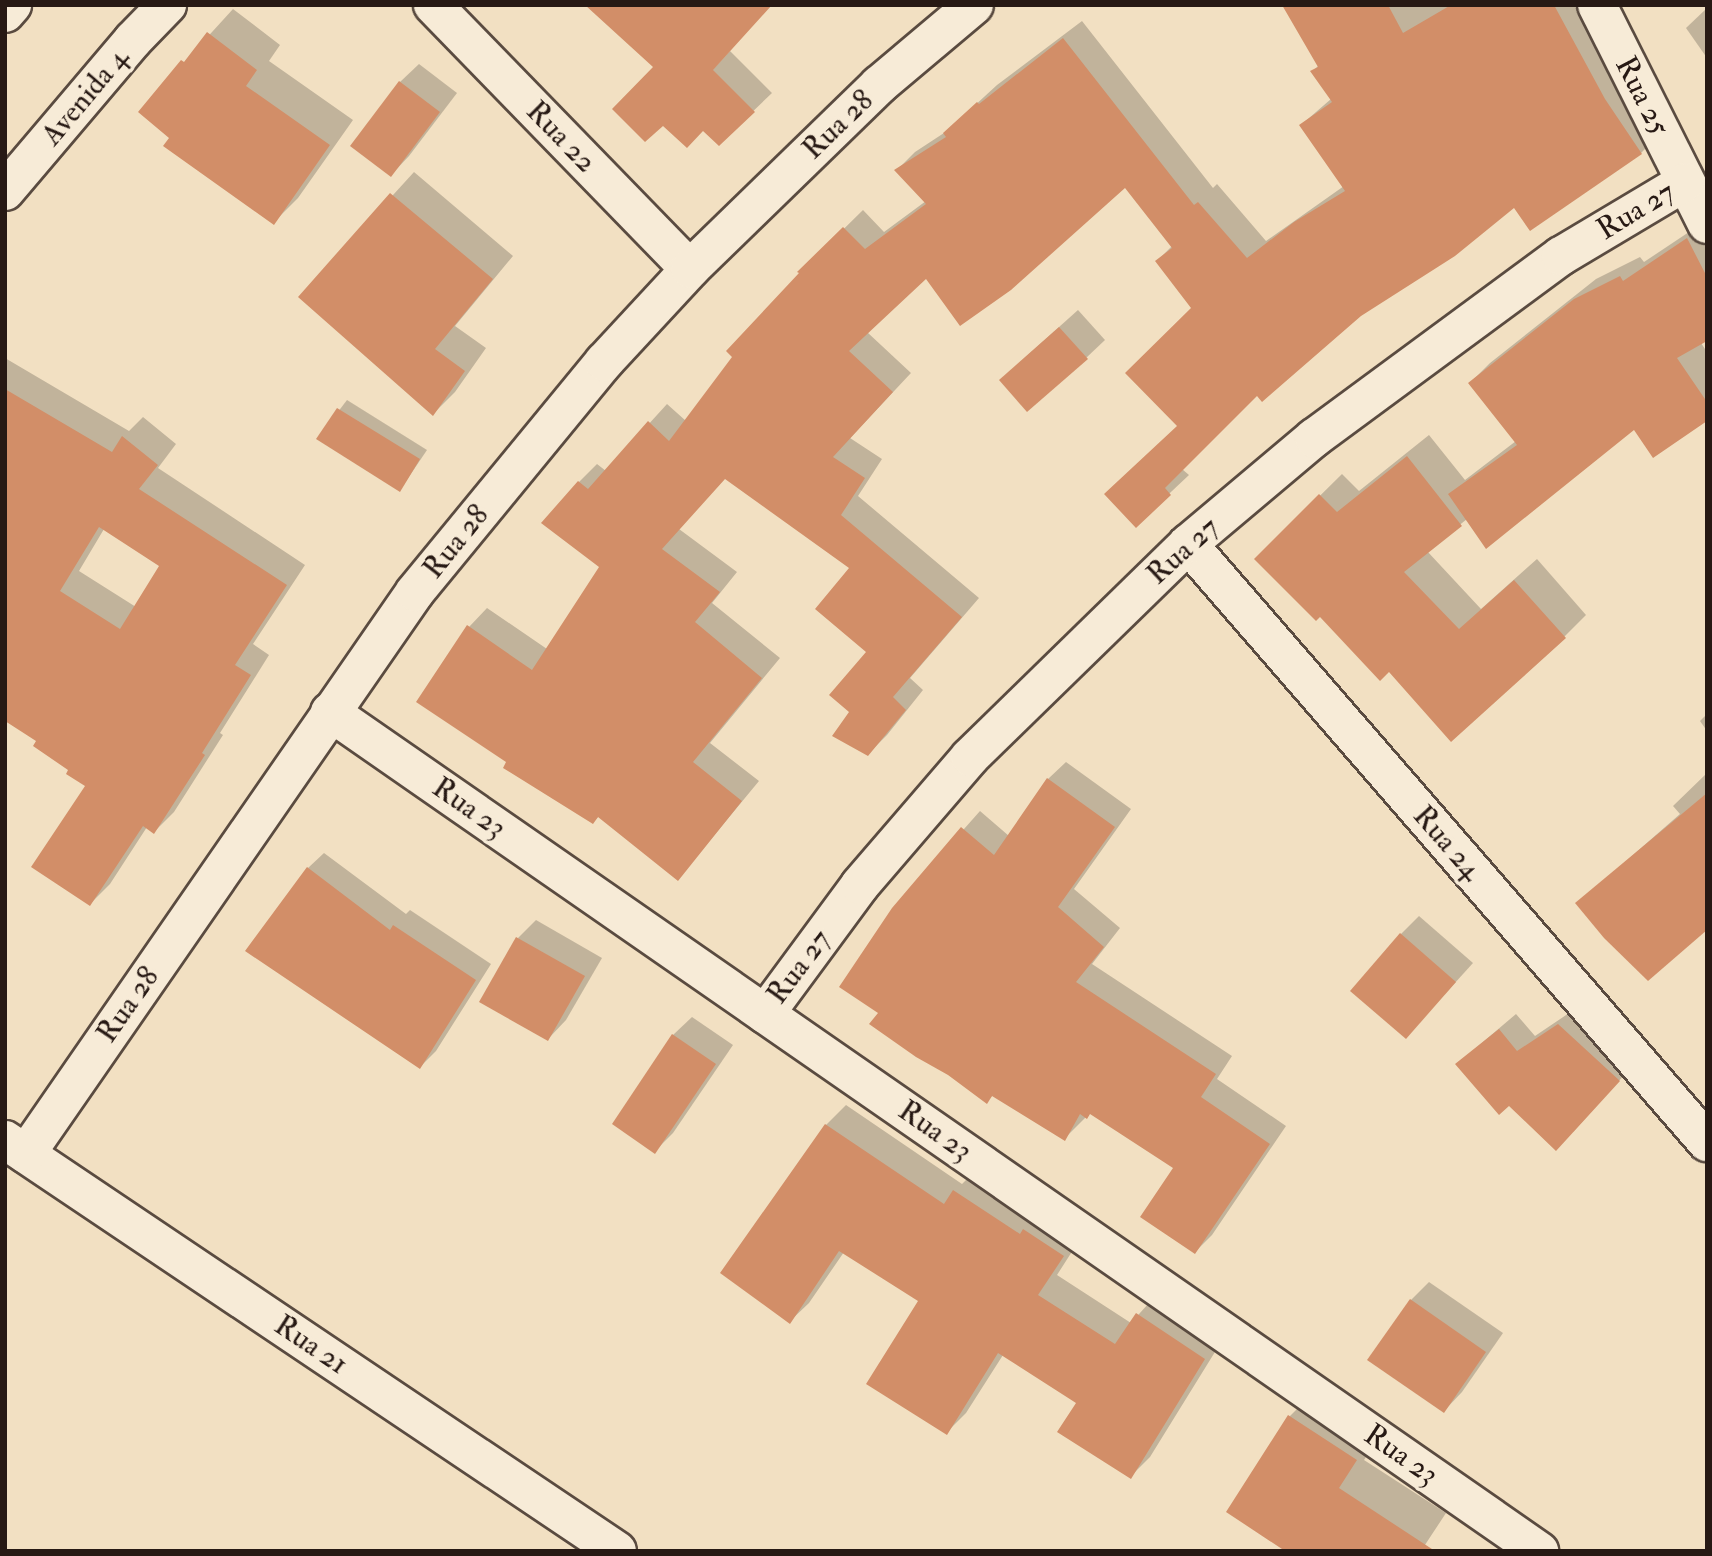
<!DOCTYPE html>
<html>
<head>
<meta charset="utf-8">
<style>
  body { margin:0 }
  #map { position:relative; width:1712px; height:1556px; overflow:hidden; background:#f2e0c2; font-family:"IM FELL Double Pica",serif }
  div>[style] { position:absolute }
  .shadow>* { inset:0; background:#0003 }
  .building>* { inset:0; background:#d28e68 }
  .roads { filter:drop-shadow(2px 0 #5a4b40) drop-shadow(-2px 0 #5a4b40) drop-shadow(0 2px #5a4b40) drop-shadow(0 -2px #5a4b40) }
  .street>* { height:38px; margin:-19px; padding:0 19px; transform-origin:19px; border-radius:19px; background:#f7ebd7 }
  span { translate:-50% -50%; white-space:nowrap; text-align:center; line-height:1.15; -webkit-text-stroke:7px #f7ebd7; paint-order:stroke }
  .street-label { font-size:30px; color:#271914 }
  .frame { position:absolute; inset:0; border:7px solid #271914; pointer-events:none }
</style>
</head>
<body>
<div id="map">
  <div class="shadow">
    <div style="clip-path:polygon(1284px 5px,1581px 5px,1660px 134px,1641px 153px,1530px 228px,1515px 206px,1360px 315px,1257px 394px,1182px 469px,1189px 475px,1136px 525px,1178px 425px,1193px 308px,1157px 261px,1172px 246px,1125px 186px,927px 277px,867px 332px,911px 373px,850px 438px,882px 459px,858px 496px,979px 598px,910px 678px,923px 690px,887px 735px,868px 754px,851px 711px,869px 652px,852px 567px,726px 477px,679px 529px,737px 572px,712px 603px,780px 658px,710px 743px,759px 781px,678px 879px,599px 816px,593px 822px,508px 762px,469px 627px,487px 608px,547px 649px,601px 567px,579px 482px,597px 464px,606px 471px,667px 404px,686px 421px,800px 272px,863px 210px,884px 232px,926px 201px,897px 170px,915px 152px,947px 131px,997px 85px,1082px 21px,1213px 188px,1217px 184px,1266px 241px,1344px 186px,1301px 125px,1331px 99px,1313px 71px,1319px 65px)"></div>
    <div style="clip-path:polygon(1707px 8px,1707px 58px,1686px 28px)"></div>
    <div style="clip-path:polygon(233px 9px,280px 45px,269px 61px,353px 120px,298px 198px,273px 223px,140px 111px)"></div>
    <div style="clip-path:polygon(730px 51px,772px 93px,719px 144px,703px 130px,663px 123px)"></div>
    <div style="clip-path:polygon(419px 64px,457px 93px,409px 156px,391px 175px,353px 145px,400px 82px)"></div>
    <div style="clip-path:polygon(414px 172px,513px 256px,455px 326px,486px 348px,455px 392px,433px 414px,300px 297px)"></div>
    <div style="clip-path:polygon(1707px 220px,1707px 339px,1701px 343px,1707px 352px,1707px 419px,1634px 427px,1467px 519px,1427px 551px,1481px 609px,1537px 559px,1586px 615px,1564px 637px,1389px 670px,1256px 559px,1342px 474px,1359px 491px,1429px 435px,1465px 480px,1516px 441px,1470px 383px,1490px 363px,1596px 279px,1640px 257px,1644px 262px)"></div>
    <div style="clip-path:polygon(1078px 310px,1105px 340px,1086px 358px,1020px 362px)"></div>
    <div style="clip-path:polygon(evenodd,5px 358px,129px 431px,143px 417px,176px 444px,158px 468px,305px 565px,253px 644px,269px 655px,220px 733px,223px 735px,174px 812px,154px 832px,147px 827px,110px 884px,90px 904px,88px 785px,39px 740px,5px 596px,5px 358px,104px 529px,162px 565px,136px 607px,79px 571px,104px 529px)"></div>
    <div style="clip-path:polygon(347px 400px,427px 450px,400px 490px,318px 438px)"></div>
    <div style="clip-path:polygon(1707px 714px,1707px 731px,1700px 721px)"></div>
    <div style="clip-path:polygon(1066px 762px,1131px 809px,1074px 889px,1120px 928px,1092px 964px,1232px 1056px,1217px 1079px,1286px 1126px,1212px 1235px,1195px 1252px,1175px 1168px,1091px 1112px,1064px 1139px,993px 1095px,986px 1102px,881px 1013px,893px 909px,980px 811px,1009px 836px,1048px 779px)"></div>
    <div style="clip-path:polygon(1707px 773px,1707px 927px,1578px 903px,1680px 814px,1673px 806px)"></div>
    <div style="clip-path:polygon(324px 853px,406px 914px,410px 910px,491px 964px,436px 1051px,420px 1067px,308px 868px)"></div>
    <div style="clip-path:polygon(1419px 916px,1473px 963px,1406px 1037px,1401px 934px)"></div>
    <div style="clip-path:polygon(536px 920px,602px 958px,566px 1020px,548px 1039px,518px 938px)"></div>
    <div style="clip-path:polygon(1575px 1009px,1635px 1063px,1573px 1132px,1509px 1104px,1457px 1064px,1516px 1014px,1535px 1036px)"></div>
    <div style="clip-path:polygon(692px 1017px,733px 1045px,673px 1133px,655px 1151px,673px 1035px)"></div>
    <div style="clip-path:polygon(846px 1105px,962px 1184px,974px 1172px,1082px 1236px,1057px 1275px,1131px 1323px,1157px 1294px,1223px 1339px,1150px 1457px,1130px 1477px,1079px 1403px,1003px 1355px,966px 1413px,946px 1433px,921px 1301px,844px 1252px,809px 1303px,789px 1322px,722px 1273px,826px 1125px)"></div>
    <div style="clip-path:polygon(1429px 1282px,1503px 1333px,1462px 1392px,1444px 1411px,1411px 1300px)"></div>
    <div style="clip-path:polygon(1317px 1389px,1383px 1432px,1364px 1460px,1446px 1513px,1421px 1551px,1228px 1511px,1290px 1416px)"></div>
  </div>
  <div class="building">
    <div style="clip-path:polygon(585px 5px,772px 5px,713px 70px,755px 112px,719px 146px,703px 131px,687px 148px,663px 126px,645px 142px,612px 109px,653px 67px)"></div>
    <div style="clip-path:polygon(1282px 5px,1388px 5px,1403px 33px,1451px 5px,1554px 5px,1605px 99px,1642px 154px,1530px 231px,1514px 208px,1455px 256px,1361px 316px,1262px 402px,1257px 396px,1165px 488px,1171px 495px,1136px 528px,1104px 494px,1177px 426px,1125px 373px,1191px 308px,1155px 261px,1172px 248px,1125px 188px,1011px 290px,960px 326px,926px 279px,849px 351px,893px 392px,833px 457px,865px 478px,841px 515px,962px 617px,893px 697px,906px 710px,868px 756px,832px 736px,849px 712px,829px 695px,866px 652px,815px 609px,849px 568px,725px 479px,662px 549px,720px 592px,695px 622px,762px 678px,693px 762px,742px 801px,678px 881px,598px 817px,593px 824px,503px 768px,506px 762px,416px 702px,467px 625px,532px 670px,599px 567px,541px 523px,578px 481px,588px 489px,648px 421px,669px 441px,732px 357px,726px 351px,799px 273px,797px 272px,843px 227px,865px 249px,926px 204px,894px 170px,946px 137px,943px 133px,977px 102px,979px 104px,1063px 38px,1194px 205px,1198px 202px,1247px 258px,1294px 222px,1345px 191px,1299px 125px,1332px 102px,1310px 71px,1318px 67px)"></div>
    <div style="clip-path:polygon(207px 32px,257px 70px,246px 86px,330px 145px,274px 225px,163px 146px,169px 138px,138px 112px,181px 60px,184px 62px)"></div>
    <div style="clip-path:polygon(399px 81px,440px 112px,391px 177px,350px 146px)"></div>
    <div style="clip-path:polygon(390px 193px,493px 279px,435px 349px,465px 371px,433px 416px,298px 297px)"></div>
    <div style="clip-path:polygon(1687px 238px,1707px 277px,1707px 341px,1677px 358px,1707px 402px,1707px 421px,1653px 458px,1634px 430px,1486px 549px,1448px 494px,1517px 445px,1468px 383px,1574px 299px,1620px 276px,1623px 281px)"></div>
    <div style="clip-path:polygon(1059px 327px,1088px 359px,1027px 412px,999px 380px)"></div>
    <div style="clip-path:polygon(evenodd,5px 389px,112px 452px,122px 436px,158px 465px,139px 489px,287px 585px,235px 665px,251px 675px,202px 753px,205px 755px,154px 834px,143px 826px,90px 906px,31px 867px,85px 786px,66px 774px,68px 770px,33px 746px,36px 741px,5px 721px,5px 389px,99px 527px,159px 566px,120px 629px,60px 591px,99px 527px)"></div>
    <div style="clip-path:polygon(337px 408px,420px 459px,400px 492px,316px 439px)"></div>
    <div style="clip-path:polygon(1407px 456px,1462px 526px,1404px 572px,1459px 629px,1514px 580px,1566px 638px,1451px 742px,1389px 672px,1380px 681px,1320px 617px,1316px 621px,1254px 559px,1319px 494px,1337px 512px)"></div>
    <div style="clip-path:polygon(1047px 778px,1115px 827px,1058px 907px,1104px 947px,1076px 982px,1216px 1074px,1201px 1097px,1270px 1144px,1195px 1254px,1140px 1217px,1173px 1168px,1090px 1114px,1087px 1119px,1080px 1114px,1065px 1141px,992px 1096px,987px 1104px,948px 1075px,916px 1057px,869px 1024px,878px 1013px,839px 987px,892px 908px,961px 827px,994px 855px)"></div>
    <div style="clip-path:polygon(1707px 793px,1707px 930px,1648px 981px,1604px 938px,1575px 903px)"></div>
    <div style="clip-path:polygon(307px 867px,390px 930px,393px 925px,476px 980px,420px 1069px,245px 951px)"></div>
    <div style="clip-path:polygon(1400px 933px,1456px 982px,1406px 1039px,1350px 991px)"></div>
    <div style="clip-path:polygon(516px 937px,585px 976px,548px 1041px,479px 1002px)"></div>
    <div style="clip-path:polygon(1558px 1024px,1620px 1081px,1556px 1151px,1509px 1106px,1499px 1115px,1455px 1064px,1499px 1029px,1517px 1051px)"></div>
    <div style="clip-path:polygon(672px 1034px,716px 1064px,655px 1154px,612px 1124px)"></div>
    <div style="clip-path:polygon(825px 1124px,944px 1204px,953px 1190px,1020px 1234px,1023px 1229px,1064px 1256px,1038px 1295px,1115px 1344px,1136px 1313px,1205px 1359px,1131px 1479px,1057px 1432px,1076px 1403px,998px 1353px,947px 1435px,866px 1384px,918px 1301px,839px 1251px,790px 1324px,720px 1273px)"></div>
    <div style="clip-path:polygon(1410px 1299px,1486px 1352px,1444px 1413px,1367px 1360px)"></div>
    <div style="clip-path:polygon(1288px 1415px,1357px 1460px,1339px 1488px,1435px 1551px,1285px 1551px,1226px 1512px)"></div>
  </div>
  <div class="roads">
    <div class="street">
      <div style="left:433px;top:5px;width:368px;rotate:45.8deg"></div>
      <div style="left:1597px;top:5px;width:245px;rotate:63.3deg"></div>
      <div style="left:5px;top:13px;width:11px;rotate:-49deg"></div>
      <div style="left:5px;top:191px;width:198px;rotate:-49.7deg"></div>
      <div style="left:133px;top:40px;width:49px;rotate:-45.8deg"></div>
      <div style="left:1188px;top:544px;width:792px;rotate:49.05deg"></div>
      <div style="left:330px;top:712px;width:1472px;rotate:34.76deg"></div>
      <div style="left:765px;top:1014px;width:160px;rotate:-53.6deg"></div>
      <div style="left:860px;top:885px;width:169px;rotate:-49.3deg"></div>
      <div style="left:970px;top:757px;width:305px;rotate:-44.3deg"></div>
      <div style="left:1188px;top:544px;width:165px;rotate:-40.1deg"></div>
      <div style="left:1314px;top:438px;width:307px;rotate:-36.4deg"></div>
      <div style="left:1561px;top:256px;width:144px;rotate:-30.8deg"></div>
      <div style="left:5px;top:1140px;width:737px;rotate:33.88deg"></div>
      <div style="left:26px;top:1154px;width:683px;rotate:-55.31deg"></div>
      <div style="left:415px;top:592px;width:298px;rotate:-50.6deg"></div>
      <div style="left:604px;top:362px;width:127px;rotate:-47.2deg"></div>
      <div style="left:690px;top:269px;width:264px;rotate:-44.2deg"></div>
      <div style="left:879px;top:85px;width:124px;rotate:-40.1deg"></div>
    </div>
  </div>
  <div class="street-label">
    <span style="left:1642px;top:96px;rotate:63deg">Rua 25</span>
    <span style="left:85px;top:97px;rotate:-50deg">Avenida 4</span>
    <span style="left:838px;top:125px;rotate:-44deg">Rua 28</span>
    <span style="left:561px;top:137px;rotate:46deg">Rua 22</span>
    <span style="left:1636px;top:211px;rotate:-31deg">Rua 27</span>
    <span style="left:456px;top:542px;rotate:-51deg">Rua 28</span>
    <span style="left:1183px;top:551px;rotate:-42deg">Rua 27</span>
    <span style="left:469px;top:808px;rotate:35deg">Rua 23</span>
    <span style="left:1447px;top:843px;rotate:49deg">Rua 24</span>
    <span style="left:799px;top:967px;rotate:-53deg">Rua 27</span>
    <span style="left:128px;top:1005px;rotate:-55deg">Rua 28</span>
    <span style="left:935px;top:1131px;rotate:35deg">Rua 23</span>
    <span style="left:311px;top:1345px;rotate:34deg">Rua 21</span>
    <span style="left:1401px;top:1455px;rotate:35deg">Rua 23</span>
  </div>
  <div class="frame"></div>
</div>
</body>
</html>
